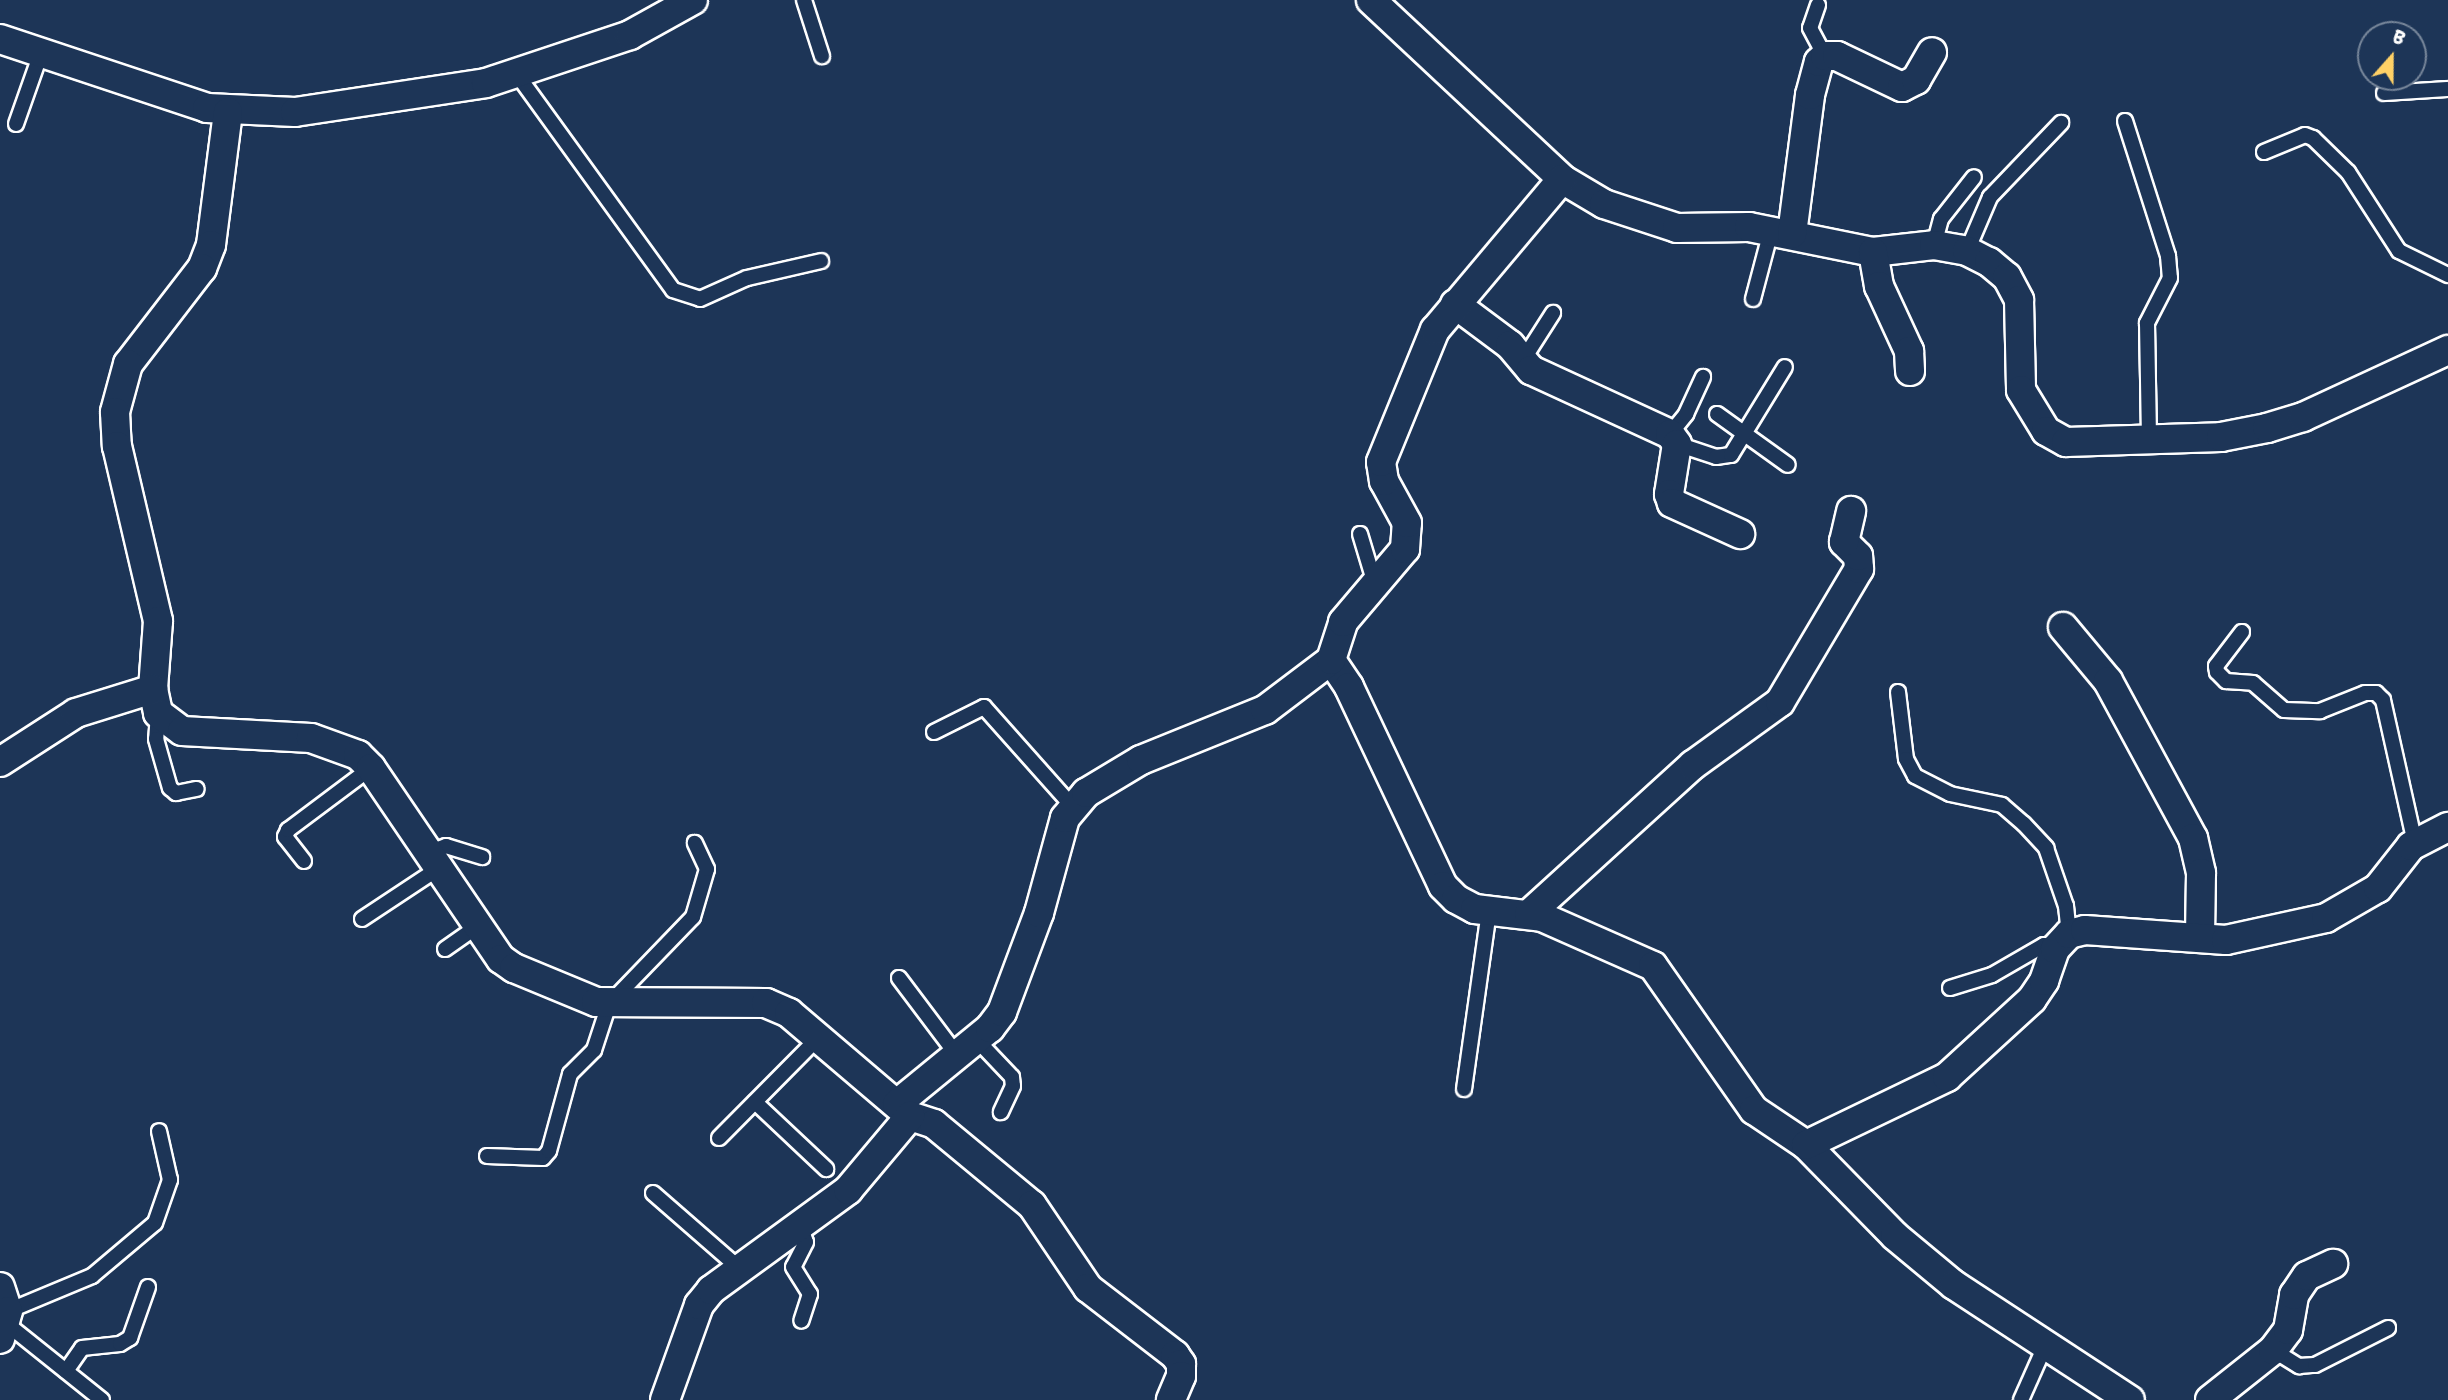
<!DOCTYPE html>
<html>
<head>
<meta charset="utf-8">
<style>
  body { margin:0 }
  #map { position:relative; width:2448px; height:1400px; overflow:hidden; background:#1d3557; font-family:"Shantell Sans",sans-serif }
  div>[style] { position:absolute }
  .roads { filter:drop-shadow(2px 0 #fff) drop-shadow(-2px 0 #fff) drop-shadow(0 2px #fff) drop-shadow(0 -2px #fff) }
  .lane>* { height:14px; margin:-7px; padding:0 7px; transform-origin:7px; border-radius:7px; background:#1d3557 }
  .street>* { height:28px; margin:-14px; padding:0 14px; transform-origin:14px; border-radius:14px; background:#1d3557 }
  span { translate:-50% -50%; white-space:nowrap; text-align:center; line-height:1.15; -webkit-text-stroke:6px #1d3557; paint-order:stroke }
  .north { position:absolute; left:2357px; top:21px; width:70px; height:70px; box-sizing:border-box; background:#1d3557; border:2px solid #77869a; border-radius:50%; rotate:21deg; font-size:19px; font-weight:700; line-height:28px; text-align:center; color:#fff }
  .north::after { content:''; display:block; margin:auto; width:24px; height:32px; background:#ffd166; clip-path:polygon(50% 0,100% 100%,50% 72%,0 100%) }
</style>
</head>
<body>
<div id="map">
  <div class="roads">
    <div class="lane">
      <div style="left:804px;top:0;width:59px;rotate:72.2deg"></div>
      <div style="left:1818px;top:5px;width:24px;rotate:109deg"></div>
      <div style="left:1810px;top:28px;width:32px;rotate:62deg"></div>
      <div style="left:516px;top:73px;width:268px;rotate:54.1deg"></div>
      <div style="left:673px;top:290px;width:28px;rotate:18deg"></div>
      <div style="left:700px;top:299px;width:51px;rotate:-24.1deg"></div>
      <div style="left:747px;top:278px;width:76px;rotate:-12.9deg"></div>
      <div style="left:2384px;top:93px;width:64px;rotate:-3.6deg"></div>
      <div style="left:2125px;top:121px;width:142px;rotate:72.3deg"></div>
      <div style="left:2168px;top:256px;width:22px;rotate:85deg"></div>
      <div style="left:2170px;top:278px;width:51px;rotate:117.1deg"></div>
      <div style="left:2147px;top:323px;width:117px;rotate:89deg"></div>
      <div style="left:16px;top:124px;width:75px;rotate:-70.6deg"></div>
      <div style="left:2264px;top:152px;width:44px;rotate:-22.5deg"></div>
      <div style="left:2305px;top:135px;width:9px;rotate:21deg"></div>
      <div style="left:2313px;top:138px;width:49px;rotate:44.2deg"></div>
      <div style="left:2348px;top:172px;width:94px;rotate:57.2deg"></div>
      <div style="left:2399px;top:251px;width:55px;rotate:26.1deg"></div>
      <div style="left:1934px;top:245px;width:27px;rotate:-75deg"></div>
      <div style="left:1941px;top:219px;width:53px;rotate:-51.8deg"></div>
      <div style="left:1967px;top:251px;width:59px;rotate:-66.9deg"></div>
      <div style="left:1990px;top:197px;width:103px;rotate:-46.2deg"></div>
      <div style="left:1753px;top:299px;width:70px;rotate:-75.2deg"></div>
      <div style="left:1523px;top:360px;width:56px;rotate:-57.4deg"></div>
      <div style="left:1717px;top:414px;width:87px;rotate:35.7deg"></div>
      <div style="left:1670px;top:434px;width:26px;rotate:-51deg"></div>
      <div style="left:1686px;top:414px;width:41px;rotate:-65.3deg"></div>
      <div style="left:1677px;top:444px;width:41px;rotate:18.4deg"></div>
      <div style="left:1716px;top:457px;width:15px;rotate:-8deg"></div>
      <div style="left:1731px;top:455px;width:103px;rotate:-58.5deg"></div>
      <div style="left:1360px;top:534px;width:52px;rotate:73.3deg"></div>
      <div style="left:2242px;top:632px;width:43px;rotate:127.4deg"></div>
      <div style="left:2216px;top:666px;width:6px;rotate:81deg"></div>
      <div style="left:2217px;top:672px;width:13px;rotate:45deg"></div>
      <div style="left:2226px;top:681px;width:27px;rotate:4deg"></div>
      <div style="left:2253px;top:683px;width:41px;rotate:41.1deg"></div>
      <div style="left:2284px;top:710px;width:36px;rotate:2deg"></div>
      <div style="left:2320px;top:711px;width:48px;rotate:-21.8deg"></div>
      <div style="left:2365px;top:693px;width:11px"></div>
      <div style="left:2376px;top:693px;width:10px;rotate:45deg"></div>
      <div style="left:2383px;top:700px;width:147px;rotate:77.4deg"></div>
      <div style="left:1898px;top:692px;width:67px;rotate:83.2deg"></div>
      <div style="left:1906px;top:759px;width:19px;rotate:62deg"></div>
      <div style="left:1915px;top:776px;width:39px;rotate:27deg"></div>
      <div style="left:1950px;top:794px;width:53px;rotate:11.9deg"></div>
      <div style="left:2002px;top:805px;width:29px;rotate:41deg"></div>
      <div style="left:2024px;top:824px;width:33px;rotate:47deg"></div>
      <div style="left:2046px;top:848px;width:61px;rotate:71deg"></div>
      <div style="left:2066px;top:906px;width:28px;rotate:84deg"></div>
      <div style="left:158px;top:713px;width:26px;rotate:94deg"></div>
      <div style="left:156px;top:739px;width:51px;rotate:74.1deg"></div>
      <div style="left:170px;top:788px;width:8px;rotate:40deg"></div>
      <div style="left:176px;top:793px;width:21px;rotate:-11deg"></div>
      <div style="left:934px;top:732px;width:56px;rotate:-26.6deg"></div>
      <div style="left:984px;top:707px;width:134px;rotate:48.3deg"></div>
      <div style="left:429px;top:852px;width:18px;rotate:-19deg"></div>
      <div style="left:446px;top:846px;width:38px;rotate:17deg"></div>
      <div style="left:304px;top:861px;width:31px;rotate:-128deg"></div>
      <div style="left:285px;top:837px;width:8px;rotate:-67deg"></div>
      <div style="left:288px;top:830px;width:104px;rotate:-36.8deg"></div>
      <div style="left:362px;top:919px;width:92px;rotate:-33.5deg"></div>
      <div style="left:445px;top:949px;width:40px;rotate:-34.9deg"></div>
      <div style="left:899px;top:978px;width:96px;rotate:53deg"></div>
      <div style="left:1950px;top:988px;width:44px;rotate:-17.2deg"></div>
      <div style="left:1992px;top:975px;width:60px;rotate:-30deg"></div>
      <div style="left:2044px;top:945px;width:12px;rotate:20deg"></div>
      <div style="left:976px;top:1039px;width:52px;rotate:46.5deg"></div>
      <div style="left:1012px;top:1077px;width:9px;rotate:84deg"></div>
      <div style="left:1013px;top:1086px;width:29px;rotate:115deg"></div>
      <div style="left:1464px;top:1089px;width:179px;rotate:-82deg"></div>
      <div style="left:755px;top:1102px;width:98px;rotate:43.3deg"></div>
      <div style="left:719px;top:1138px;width:142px;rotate:-45.3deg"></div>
      <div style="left:487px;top:1156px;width:56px;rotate:2deg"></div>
      <div style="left:543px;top:1158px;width:9px;rotate:-49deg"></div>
      <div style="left:549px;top:1151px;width:80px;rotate:-74.7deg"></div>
      <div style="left:570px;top:1074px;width:34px;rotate:-45deg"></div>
      <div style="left:594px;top:1050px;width:48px;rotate:-71.9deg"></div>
      <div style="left:609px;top:1004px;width:121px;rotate:-46deg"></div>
      <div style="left:693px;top:917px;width:50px;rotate:-73.7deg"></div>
      <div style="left:707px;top:869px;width:29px;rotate:-115deg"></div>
      <div style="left:653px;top:1193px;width:116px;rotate:41.1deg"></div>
      <div style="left:800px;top:1224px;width:19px;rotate:72deg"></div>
      <div style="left:806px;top:1242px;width:28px;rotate:117deg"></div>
      <div style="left:793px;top:1267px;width:32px;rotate:58deg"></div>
      <div style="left:810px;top:1294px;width:28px;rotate:108deg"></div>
      <div style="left:8px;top:1311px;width:91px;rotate:-22.6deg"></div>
      <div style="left:92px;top:1276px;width:82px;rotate:-40.1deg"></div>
      <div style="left:155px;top:1223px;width:46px;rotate:-70.8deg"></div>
      <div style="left:170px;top:1180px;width:50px;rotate:-102.7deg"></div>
      <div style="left:2px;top:1320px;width:128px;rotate:38.7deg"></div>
      <div style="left:2273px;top:1350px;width:31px;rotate:32deg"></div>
      <div style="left:2299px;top:1366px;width:16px;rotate:-4deg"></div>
      <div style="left:2315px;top:1365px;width:82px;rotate:-26.9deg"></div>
      <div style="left:66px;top:1371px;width:28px;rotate:-55deg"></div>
      <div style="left:82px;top:1348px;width:38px;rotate:-6deg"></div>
      <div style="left:120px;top:1344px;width:12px;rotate:-31deg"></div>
      <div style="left:130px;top:1338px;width:54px;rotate:-70.6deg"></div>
      <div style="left:2021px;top:1400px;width:59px;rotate:-66deg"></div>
    </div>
    <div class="street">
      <div style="left:1371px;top:0;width:262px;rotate:43.1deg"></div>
      <div style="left:1562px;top:179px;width:49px;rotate:30.8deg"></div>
      <div style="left:1604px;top:204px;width:77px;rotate:18.2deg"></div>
      <div style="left:1677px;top:228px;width:72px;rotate:-0.8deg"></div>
      <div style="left:1749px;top:227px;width:126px;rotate:11.4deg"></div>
      <div style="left:1873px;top:252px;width:61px;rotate:-6.5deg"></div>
      <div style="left:1934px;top:245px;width:34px;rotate:10deg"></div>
      <div style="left:1967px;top:251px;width:25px;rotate:27deg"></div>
      <div style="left:1989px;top:262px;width:23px;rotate:40deg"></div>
      <div style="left:2007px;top:277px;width:26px;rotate:62deg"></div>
      <div style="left:2019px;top:300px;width:90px;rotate:88.7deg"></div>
      <div style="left:2021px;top:390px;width:48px;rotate:58.6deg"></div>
      <div style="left:2046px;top:431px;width:23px;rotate:29deg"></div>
      <div style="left:2066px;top:442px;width:155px;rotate:-1.8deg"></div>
      <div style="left:2221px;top:437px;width:47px;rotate:-11.1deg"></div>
      <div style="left:2267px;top:428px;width:38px;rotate:-17deg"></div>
      <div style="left:2303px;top:417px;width:160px;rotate:-24.8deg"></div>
      <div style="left:0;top:39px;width:218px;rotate:18.4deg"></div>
      <div style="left:207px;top:108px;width:88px;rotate:2.6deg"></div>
      <div style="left:295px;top:112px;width:193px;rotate:-8.6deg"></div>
      <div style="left:486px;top:83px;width:152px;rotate:-18.4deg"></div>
      <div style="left:630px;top:35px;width:72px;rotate:-29.1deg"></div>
      <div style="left:228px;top:112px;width:134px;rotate:97.3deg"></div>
      <div style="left:211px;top:245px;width:25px;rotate:111deg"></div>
      <div style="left:202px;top:268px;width:121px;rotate:127.6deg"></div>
      <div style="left:128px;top:364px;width:50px;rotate:105.2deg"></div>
      <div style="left:115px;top:412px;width:34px;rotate:87deg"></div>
      <div style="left:117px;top:446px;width:180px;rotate:76.8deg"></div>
      <div style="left:158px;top:621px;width:68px;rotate:94.2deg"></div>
      <div style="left:153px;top:689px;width:25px;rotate:78deg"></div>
      <div style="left:158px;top:713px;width:30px;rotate:37deg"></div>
      <div style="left:182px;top:731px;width:129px;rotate:3.1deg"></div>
      <div style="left:311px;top:738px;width:50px;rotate:19.9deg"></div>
      <div style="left:358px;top:755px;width:18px;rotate:45deg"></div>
      <div style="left:371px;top:768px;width:231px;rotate:55.8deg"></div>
      <div style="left:501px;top:959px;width:16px;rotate:35deg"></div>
      <div style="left:514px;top:968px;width:89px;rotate:22.5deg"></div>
      <div style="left:596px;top:1002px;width:170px;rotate:0.3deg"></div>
      <div style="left:766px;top:1003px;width:25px;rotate:23deg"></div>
      <div style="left:789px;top:1013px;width:159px;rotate:40.4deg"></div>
      <div style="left:910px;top:1116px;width:25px;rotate:18deg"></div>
      <div style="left:934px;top:1124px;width:127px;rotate:39.6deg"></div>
      <div style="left:1032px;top:1205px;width:100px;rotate:56deg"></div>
      <div style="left:1088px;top:1288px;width:110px;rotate:37.6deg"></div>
      <div style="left:1175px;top:1355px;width:11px;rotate:56deg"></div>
      <div style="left:1181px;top:1364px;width:12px;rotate:90deg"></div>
      <div style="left:1181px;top:1376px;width:26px;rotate:113deg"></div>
      <div style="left:1792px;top:234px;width:140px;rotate:-82.6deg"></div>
      <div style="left:1810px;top:95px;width:34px;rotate:-75deg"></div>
      <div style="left:1819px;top:62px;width:8px;rotate:-45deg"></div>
      <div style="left:1825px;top:56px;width:12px"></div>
      <div style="left:1837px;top:56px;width:72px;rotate:25.5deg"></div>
      <div style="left:1902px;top:87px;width:16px;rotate:-27deg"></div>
      <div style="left:1916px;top:80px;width:32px;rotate:-60deg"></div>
      <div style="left:1873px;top:252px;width:35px;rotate:80deg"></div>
      <div style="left:1879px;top:286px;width:72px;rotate:65.2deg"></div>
      <div style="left:1909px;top:351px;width:20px;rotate:87deg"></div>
      <div style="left:1455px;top:304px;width:69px;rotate:36.7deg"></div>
      <div style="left:1510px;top:345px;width:33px;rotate:50deg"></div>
      <div style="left:1531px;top:370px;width:153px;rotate:24.7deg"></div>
      <div style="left:1670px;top:434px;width:12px;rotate:55deg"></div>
      <div style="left:1677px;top:444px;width:51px;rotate:99.1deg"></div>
      <div style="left:1669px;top:494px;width:9px;rotate:72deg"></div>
      <div style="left:1672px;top:503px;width:75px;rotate:24.5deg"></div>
      <div style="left:2063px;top:627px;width:70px;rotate:50.2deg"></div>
      <div style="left:2108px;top:681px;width:179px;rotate:61.6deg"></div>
      <div style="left:2193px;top:838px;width:36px;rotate:77deg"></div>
      <div style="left:2201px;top:873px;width:65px;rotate:90.9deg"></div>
      <div style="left:1331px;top:660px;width:32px;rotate:56deg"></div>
      <div style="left:1349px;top:687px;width:220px;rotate:64.7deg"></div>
      <div style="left:1443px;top:886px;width:18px;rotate:45deg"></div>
      <div style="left:1456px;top:899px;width:21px;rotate:28deg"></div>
      <div style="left:1475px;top:909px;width:67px;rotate:6.8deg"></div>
      <div style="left:1542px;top:917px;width:121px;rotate:23.8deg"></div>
      <div style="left:1653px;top:966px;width:176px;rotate:55deg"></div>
      <div style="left:1754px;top:1110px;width:63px;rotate:33.9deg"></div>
      <div style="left:1806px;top:1145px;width:127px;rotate:45.6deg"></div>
      <div style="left:1895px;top:1236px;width:77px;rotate:39.7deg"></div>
      <div style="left:1954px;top:1285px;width:210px;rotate:33.2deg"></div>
      <div style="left:0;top:762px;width:90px;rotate:-32.8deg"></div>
      <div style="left:76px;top:713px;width:81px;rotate:-17.3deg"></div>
      <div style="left:1529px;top:914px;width:222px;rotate:-42.3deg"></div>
      <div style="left:1693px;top:765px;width:107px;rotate:-35.9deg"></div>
      <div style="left:1780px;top:702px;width:155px;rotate:-59.3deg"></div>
      <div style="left:1859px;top:569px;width:13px;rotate:-94deg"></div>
      <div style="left:1858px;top:556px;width:20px;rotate:-135deg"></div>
      <div style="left:1844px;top:542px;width:32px;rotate:-77deg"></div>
      <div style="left:897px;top:1104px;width:120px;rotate:-39.3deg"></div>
      <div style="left:990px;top:1028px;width:20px;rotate:-53deg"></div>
      <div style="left:1002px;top:1012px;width:106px;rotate:-69.5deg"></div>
      <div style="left:1039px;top:913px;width:98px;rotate:-74.7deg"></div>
      <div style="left:1065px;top:818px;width:33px;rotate:-50deg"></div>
      <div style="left:1086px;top:793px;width:64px;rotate:-31deg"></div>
      <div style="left:1141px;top:760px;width:134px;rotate:-22deg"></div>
      <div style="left:1265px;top:710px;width:83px;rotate:-37.1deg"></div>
      <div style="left:1331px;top:660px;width:40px;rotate:-72deg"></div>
      <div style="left:1343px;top:622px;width:96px;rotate:-49.7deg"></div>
      <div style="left:1405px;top:549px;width:26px;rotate:-86deg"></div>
      <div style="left:1407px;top:523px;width:48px;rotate:-118.7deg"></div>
      <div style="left:1384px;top:481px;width:19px;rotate:-99deg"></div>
      <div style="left:1381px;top:462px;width:143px;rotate:-67.8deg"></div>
      <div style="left:1435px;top:330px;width:197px;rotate:-49.9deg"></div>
      <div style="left:1806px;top:1145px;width:157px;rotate:-25.7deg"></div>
      <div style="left:1947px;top:1077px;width:115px;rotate:-42.5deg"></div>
      <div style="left:2032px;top:999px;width:22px;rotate:-56deg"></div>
      <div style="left:2044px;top:981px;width:34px;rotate:-71deg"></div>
      <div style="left:2055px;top:949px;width:21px;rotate:-47deg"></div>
      <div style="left:2069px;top:934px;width:16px;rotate:-14deg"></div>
      <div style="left:2085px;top:930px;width:141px;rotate:4.1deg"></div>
      <div style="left:2226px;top:940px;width:102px;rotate:-12.4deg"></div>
      <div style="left:2326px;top:918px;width:60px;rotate:-30deg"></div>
      <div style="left:2378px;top:888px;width:53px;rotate:-51.8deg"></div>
      <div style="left:2411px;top:846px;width:42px;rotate:-27.2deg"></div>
      <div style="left:0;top:1287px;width:25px;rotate:72deg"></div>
      <div style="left:8px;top:1311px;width:29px;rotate:106deg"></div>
      <div style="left:665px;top:1400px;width:101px;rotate:-70.3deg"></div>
      <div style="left:699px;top:1305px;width:19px;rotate:-51deg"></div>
      <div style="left:711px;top:1290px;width:170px;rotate:-36.1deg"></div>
      <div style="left:848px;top:1190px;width:97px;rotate:-50deg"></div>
      <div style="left:2210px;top:1400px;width:80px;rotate:-38.4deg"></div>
      <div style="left:2273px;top:1350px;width:25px;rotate:-53deg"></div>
      <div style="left:2288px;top:1330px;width:36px;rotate:-80deg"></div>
      <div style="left:2294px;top:1295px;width:23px;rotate:-56deg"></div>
      <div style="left:2307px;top:1276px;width:29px;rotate:-25deg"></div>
    </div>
  </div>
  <div class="north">B</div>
</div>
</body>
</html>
